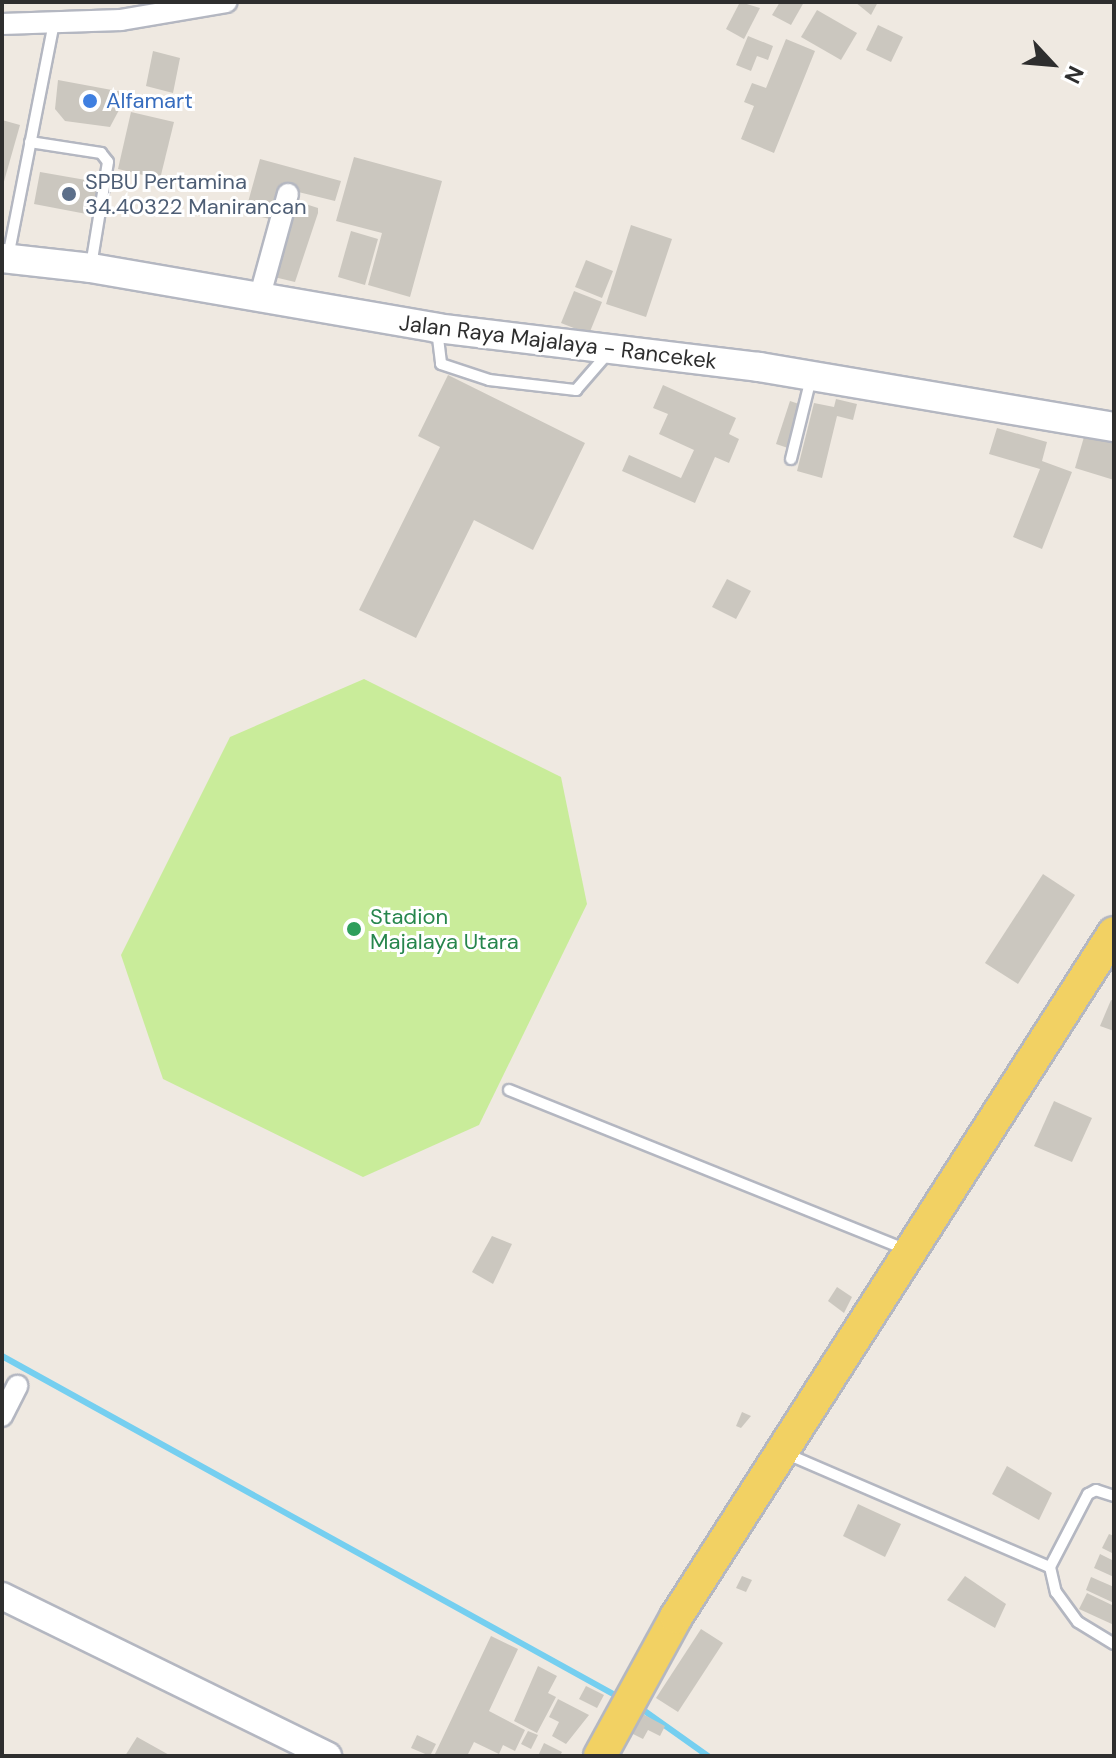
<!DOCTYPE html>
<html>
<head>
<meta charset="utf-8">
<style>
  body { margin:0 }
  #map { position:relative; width:1116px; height:1758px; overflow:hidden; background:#efe9e1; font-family:"DM Sans",sans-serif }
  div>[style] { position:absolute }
  .pitch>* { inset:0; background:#c9ec9a }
  .stream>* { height:6px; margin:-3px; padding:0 3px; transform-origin:3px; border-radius:3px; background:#75cff0 }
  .building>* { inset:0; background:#cbc7bf }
  .roads { filter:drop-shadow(2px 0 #b4b7c1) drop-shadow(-2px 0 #b4b7c1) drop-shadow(0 2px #b4b7c1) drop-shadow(0 -2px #b4b7c1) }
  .service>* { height:10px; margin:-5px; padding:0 5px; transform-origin:5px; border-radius:5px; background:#fff }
  .minor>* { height:20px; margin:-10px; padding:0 10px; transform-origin:10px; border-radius:10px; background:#fff }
  .tertiary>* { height:26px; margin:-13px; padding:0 13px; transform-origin:13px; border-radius:13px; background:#fff }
  .secondary>* { height:28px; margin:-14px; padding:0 14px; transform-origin:14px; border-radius:14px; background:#fff }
  .primary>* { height:32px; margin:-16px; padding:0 16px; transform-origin:16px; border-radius:16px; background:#f2d163 }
  .dots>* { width:22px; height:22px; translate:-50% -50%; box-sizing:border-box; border:4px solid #fff; border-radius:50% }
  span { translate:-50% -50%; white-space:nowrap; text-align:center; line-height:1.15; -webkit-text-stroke:6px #fff; paint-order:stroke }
  .shop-label { font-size:22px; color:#366cbe }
  .left { translate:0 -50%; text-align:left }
  .service-label { font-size:22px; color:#4e5e75 }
  .street-label { font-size:22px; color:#2e2e2e }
  .leisure-label { font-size:22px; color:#27864d }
  .frame { position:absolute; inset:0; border:4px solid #2e2e2e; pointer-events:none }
  .north { position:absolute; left:1012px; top:24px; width:80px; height:80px; -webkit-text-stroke:6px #fff; paint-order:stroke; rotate:116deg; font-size:22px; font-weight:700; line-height:32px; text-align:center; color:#2e2e2e }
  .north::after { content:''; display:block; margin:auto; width:28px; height:36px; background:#2e2e2e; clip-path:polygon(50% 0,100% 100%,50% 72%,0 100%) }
</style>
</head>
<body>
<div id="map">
  <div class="pitch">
    <div style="clip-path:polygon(364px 679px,561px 777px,587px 904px,479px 1125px,363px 1177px,163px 1079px,121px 955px,230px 737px)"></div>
  </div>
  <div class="stream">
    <div style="left:2px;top:1356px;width:709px;rotate:28.95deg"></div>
    <div style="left:639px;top:1707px;width:85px;rotate:35.4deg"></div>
  </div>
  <div class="building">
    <div style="clip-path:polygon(740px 2px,760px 8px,744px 39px,726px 29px)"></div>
    <div style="clip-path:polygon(780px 2px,804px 2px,791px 25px,772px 15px)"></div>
    <div style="clip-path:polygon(855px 2px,878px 2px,871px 15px)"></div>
    <div style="clip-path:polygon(817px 10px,857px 33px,841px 60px,801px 37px)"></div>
    <div style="clip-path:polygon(878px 25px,903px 37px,891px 62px,866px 50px)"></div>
    <div style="clip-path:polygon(748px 36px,773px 46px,768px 60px,757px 56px,751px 71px,736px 65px)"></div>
    <div style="clip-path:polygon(786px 39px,815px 51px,774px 153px,741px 139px,754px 106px,744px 102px,752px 83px,766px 88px)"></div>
    <div style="clip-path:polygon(153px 51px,180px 58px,173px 93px,146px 86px)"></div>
    <div style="clip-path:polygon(58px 80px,128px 93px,110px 127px,65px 121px,55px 109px)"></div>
    <div style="clip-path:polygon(131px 112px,174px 122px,160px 179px,118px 169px)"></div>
    <div style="clip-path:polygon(2px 120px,20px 125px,3px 185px,2px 185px)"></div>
    <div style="clip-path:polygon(354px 157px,442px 181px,410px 297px,368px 285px,382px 233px,336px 221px)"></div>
    <div style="clip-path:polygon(260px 159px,341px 181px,335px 201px,282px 188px,274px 220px,245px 213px)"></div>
    <div style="clip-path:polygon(40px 172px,103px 183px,97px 216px,34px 204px)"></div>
    <div style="clip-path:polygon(296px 201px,318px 208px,318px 213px,295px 282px,274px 277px)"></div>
    <div style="clip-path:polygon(631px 225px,672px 239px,646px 317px,606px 304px)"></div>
    <div style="clip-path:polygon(351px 231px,378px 239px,365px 285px,338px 277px)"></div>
    <div style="clip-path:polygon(586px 260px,613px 271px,602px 298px,575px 287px)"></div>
    <div style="clip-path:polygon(574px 291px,602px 302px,589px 334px,561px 323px)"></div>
    <div style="clip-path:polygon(448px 375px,585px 443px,533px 550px,474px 520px,416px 638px,359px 610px,440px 447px,418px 436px)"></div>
    <div style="clip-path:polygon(663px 385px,736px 418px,729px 434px,739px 439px,729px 463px,715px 457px,695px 503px,622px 471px,629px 455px,681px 478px,694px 450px,659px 434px,668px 414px,653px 408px)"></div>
    <div style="clip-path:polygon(836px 399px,857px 404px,853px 420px,837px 416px,822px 478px,797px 471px,814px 403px,834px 407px)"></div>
    <div style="clip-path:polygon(790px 401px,802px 405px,788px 448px,776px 444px)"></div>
    <div style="clip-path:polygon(997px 428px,1047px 442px,1042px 461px,1072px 472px,1042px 549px,1013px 537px,1040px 469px,989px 454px)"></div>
    <div style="clip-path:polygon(1086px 430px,1114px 439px,1114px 480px,1075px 468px)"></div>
    <div style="clip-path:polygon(727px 579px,751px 591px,736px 619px,712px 607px)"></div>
    <div style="clip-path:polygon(1043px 874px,1075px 895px,1018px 984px,985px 963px)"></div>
    <div style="clip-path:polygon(1111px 1000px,1114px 1001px,1114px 1031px,1100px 1026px)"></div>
    <div style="clip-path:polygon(1054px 1101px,1092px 1118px,1072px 1162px,1034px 1146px)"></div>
    <div style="clip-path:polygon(492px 1236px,512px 1244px,493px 1284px,472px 1272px)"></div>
    <div style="clip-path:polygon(837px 1287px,852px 1297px,844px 1313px,828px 1301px)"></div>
    <div style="clip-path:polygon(742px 1412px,751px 1416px,741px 1428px,736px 1426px)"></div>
    <div style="clip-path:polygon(1007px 1466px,1052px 1493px,1039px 1520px,992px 1494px)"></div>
    <div style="clip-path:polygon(858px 1504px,901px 1524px,885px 1557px,843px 1536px)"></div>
    <div style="clip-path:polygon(1109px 1534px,1114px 1536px,1114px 1554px,1102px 1548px)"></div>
    <div style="clip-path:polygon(1100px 1554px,1114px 1561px,1114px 1577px,1094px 1568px)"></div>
    <div style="clip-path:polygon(742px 1576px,752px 1580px,746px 1592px,736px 1588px)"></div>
    <div style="clip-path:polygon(965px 1576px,1006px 1604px,995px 1628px,947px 1600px)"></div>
    <div style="clip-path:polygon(1091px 1577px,1114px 1587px,1114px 1603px,1086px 1590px)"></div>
    <div style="clip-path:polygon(1087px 1593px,1114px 1606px,1114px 1625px,1079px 1609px)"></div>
    <div style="clip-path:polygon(701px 1629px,723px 1643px,678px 1712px,656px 1698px)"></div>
    <div style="clip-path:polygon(491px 1636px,518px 1649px,489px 1711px,525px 1730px,515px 1751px,503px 1745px,499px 1754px,474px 1742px,467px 1756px,434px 1756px)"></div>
    <div style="clip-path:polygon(538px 1666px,557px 1676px,548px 1693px,556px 1697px,537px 1733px,514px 1721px)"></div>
    <div style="clip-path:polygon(586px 1686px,604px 1695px,597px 1708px,579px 1699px)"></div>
    <div style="clip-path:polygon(558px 1699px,589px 1715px,566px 1744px,552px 1736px,559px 1722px,549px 1717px)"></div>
    <div style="clip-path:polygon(641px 1713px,665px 1726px,660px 1736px,648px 1730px,643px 1739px,631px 1733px)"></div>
    <div style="clip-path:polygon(528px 1731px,538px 1735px,531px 1749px,521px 1744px)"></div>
    <div style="clip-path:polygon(417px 1735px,436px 1744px,430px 1756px,411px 1748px)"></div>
    <div style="clip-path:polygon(137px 1737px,171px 1756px,125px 1756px)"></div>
    <div style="clip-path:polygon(544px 1743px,562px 1752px,560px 1756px,538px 1756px)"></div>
  </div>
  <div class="roads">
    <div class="service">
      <div style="left:30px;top:142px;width:72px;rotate:8.8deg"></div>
      <div style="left:101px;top:153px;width:11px;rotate:52deg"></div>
      <div style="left:108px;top:162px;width:105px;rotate:99.3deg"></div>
      <div style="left:8px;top:257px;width:239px;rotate:-78.9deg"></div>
      <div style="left:437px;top:330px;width:34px;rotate:83deg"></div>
      <div style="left:441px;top:364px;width:51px;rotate:18.4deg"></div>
      <div style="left:489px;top:380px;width:88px;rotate:6.6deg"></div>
      <div style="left:576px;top:390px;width:49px;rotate:-49.1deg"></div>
      <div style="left:791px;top:459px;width:83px;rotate:-76.1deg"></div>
      <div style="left:509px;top:1090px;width:427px;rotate:21.9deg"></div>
      <div style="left:787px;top:1454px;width:286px;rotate:23.3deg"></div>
      <div style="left:1114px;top:1496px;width:19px;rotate:-162deg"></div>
      <div style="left:1096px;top:1490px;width:9px;rotate:153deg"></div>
      <div style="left:1088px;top:1494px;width:82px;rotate:117.5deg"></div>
      <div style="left:1050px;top:1567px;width:26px;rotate:77deg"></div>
      <div style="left:1056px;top:1592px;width:37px;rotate:54deg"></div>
      <div style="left:1078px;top:1622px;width:42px;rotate:31.4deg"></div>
    </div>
    <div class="minor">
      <div style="left:2px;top:24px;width:119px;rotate:-1.9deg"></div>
      <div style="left:121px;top:20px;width:107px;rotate:-9.7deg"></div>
      <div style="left:259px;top:299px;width:109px;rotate:-74.6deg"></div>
      <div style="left:2px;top:1416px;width:34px;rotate:-63deg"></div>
    </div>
    <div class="tertiary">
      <div style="left:2px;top:1596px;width:363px;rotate:26.1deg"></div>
    </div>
    <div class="secondary">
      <div style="left:2px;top:258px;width:90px;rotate:6.4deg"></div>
      <div style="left:91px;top:268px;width:351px;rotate:9.8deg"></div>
      <div style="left:437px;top:328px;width:324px;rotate:6.9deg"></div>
      <div style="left:759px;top:367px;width:360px;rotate:9.6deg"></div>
    </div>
    <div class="primary">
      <div style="left:600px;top:1756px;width:158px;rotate:-61.3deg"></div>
      <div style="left:676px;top:1617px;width:812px;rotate:-57.37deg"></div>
    </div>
  </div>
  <div class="dots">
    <div style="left:90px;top:101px;background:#3f7fe0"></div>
    <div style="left:69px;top:194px;background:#5c6f8a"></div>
    <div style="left:354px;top:929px;background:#2e9e5b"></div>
  </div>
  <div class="shop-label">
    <span class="left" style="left:106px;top:101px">Alfamart</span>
  </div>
  <div class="service-label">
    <span class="left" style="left:85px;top:194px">SPBU Pertamina<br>34.40322 Manirancan</span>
  </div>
  <div class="street-label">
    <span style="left:558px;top:342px;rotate:7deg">Jalan Raya Majalaya - Rancekek</span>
  </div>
  <div class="leisure-label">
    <span class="left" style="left:370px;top:929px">Stadion<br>Majalaya Utara</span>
  </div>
  <div class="frame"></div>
  <div class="north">N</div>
</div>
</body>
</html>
